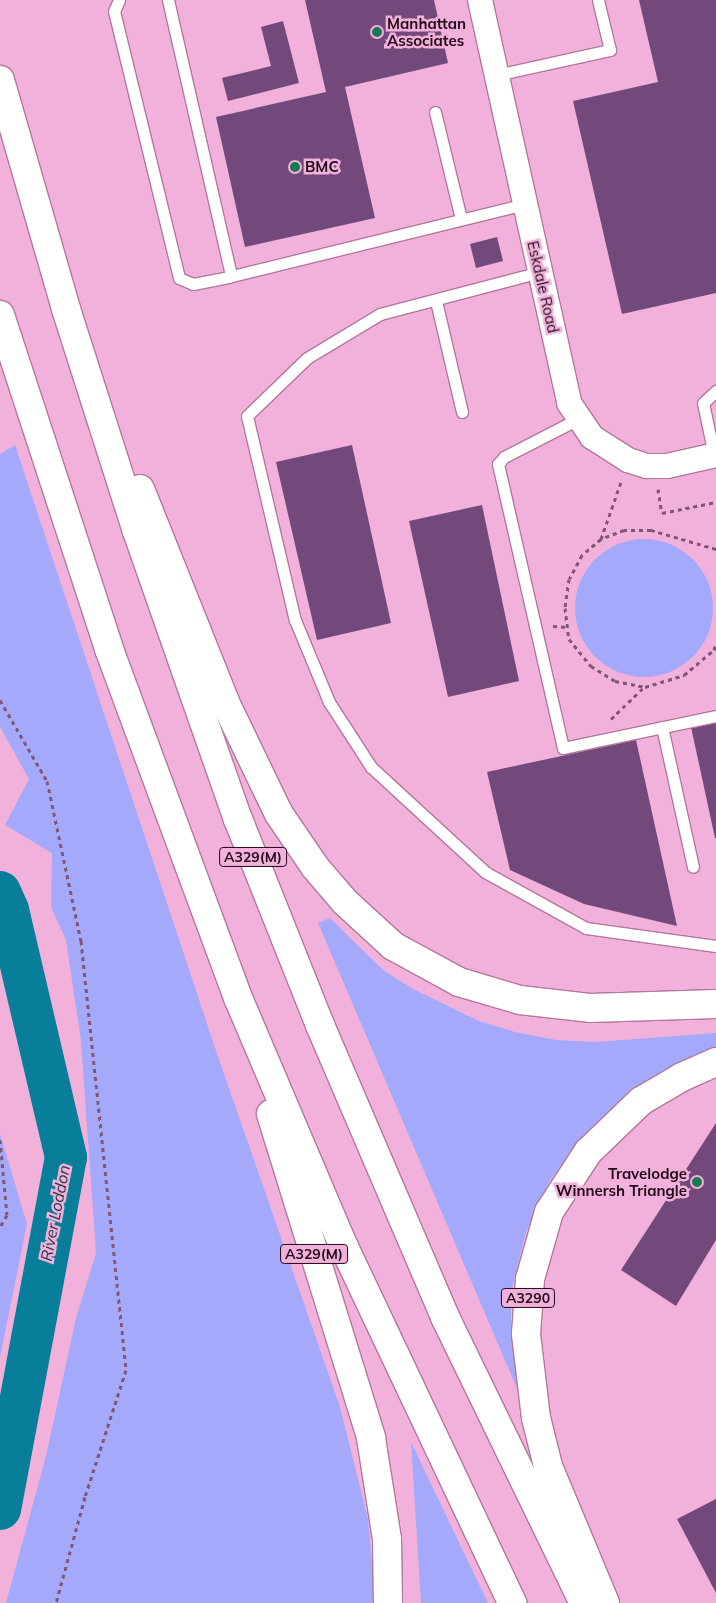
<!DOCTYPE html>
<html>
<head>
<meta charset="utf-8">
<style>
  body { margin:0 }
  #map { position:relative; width:716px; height:1603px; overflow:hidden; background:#f1b1da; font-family:Mulish,sans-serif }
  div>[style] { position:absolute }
  .green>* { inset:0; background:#a5a9fc }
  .round { border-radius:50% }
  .river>* { height:42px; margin:-21px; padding:0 21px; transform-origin:21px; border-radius:21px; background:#087e9a }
  .building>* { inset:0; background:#72497a }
  .path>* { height:3px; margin-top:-1.5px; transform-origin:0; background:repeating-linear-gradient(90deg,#805672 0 4px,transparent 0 8px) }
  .roads { filter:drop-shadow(1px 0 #b3779d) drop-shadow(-1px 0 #b3779d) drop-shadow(0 1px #b3779d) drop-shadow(0 -1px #b3779d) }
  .lane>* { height:11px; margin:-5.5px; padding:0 5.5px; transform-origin:5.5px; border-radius:5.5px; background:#fff }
  .street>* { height:24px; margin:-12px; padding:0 12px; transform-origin:12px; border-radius:12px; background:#fff }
  .primary>* { height:28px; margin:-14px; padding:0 14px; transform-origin:14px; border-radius:14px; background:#fff }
  .highway>* { height:28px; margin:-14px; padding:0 14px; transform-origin:14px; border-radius:14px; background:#fff }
  .dots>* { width:14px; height:14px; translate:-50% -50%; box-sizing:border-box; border:2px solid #f1b1da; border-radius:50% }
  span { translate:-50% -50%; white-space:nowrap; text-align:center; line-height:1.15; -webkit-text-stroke:5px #f1b1da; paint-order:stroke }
  .shield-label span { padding:1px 4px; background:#f1b1da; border:1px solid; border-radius:4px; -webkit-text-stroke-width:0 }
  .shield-label { font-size:14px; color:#210a1a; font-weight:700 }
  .poi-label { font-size:15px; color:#210a1a; font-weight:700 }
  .left { translate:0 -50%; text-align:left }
  .right { translate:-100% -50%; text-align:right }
  .street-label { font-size:15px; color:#210a1a }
  .water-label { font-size:16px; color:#1b3942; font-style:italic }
</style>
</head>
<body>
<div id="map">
  <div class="green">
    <div style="clip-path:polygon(15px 445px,215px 1048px,340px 1407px,368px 1519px,376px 1603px,6px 1603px,46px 1456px,76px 1318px,96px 1253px,81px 1041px,66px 940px,51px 907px,52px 853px,5px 825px,29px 779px,0 727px,0 454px)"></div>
    <div class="round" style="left:575px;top:539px;width:138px;height:138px"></div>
    <div style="clip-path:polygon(330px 918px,383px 970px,413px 989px,479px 1021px,515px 1032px,556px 1040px,595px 1042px,716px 1033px,716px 1049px,662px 1074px,618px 1104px,582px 1136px,549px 1182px,526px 1232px,511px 1292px,511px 1329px,519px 1393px,318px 923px)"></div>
    <div style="clip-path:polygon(0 1134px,27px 1224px,0 1357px)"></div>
    <div style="clip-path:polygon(411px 1442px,488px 1603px,421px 1603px)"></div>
  </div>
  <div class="river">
    <div style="left:0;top:892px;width:20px;rotate:66deg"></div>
    <div style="left:8px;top:910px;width:254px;rotate:76.8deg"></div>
    <div style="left:66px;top:1157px;width:358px;rotate:100.6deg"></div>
  </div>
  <div class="building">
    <div style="clip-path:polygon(305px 0,434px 0,448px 63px,345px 87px,375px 218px,245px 247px,216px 117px,326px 92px)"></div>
    <div style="clip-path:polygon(639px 0,716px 0,716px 293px,622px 314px,573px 101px,658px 82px)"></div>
    <div style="clip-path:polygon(283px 21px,299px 83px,228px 101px,222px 78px,271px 66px,261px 27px)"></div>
    <div style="clip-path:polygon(497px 237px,503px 261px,476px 268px,470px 244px)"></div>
    <div style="clip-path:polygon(352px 445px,391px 623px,317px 640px,276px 462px)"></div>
    <div style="clip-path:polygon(482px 505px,519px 681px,448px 697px,409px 521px)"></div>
    <div style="clip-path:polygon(716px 722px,716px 838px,715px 838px,691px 727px)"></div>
    <div style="clip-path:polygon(636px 740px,677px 926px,584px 904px,510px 870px,487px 772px)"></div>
    <div style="clip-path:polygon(716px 1123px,716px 1240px,676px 1306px,621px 1270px)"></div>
    <div style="clip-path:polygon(716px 1499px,716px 1593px,677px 1519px)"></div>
  </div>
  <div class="path">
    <div style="left:658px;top:489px;width:24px;rotate:81deg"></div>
    <div style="left:662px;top:513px;width:55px;rotate:-11.5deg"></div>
    <div style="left:601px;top:539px;width:60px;rotate:-70.7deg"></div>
    <div style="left:716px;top:549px;width:68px;rotate:-163.7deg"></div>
    <div style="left:651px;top:530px;width:27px;rotate:180deg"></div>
    <div style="left:624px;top:530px;width:25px;rotate:159deg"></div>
    <div style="left:601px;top:539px;width:25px;rotate:140deg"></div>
    <div style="left:582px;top:555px;width:27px;rotate:118deg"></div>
    <div style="left:569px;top:579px;width:29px;rotate:98deg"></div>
    <div style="left:565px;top:608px;width:31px;rotate:83deg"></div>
    <div style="left:569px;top:639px;width:35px;rotate:51deg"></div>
    <div style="left:591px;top:666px;width:28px;rotate:32deg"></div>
    <div style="left:615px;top:681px;width:31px;rotate:11deg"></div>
    <div style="left:645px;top:687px;width:41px;rotate:-17.1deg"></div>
    <div style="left:684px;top:675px;width:39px;rotate:-40deg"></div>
    <div style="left:714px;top:650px;width:7px;rotate:-74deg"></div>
    <div style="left:553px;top:626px;width:14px;rotate:4deg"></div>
    <div style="left:0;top:700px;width:94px;rotate:59.9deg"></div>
    <div style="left:47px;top:781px;width:164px;rotate:78deg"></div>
    <div style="left:81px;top:941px;width:431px;rotate:84deg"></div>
    <div style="left:126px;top:1370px;width:133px;rotate:107.9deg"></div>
    <div style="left:85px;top:1497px;width:110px;rotate:105.3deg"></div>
    <div style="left:611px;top:719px;width:46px;rotate:-44.1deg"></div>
    <div style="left:0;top:1140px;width:75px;rotate:84.7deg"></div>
    <div style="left:7px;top:1215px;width:14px;rotate:120deg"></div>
  </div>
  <div class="roads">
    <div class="lane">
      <div style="left:119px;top:0;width:12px;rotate:114deg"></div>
      <div style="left:114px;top:11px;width:275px;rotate:76.3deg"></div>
      <div style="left:179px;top:278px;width:15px;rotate:23deg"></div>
      <div style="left:193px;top:284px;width:36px;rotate:-11deg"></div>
      <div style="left:228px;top:277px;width:306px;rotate:-13.8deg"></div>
      <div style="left:168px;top:0;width:283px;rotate:77.1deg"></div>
      <div style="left:496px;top:75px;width:117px;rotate:-12.4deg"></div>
      <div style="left:610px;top:50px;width:51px;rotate:-103.5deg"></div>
      <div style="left:435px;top:112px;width:110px;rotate:76.3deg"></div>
      <div style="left:540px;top:272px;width:165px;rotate:165.3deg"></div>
      <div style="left:380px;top:314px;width:85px;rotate:148.9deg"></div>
      <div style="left:307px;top:358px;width:83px;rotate:136deg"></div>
      <div style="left:247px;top:416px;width:210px;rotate:76.8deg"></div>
      <div style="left:295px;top:620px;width:89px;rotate:67.5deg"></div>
      <div style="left:329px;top:702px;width:77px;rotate:57.1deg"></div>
      <div style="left:371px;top:767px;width:155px;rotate:42.6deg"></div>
      <div style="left:485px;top:872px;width:115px;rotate:29deg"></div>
      <div style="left:586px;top:928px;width:131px;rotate:7.9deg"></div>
      <div style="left:436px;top:301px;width:114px;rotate:76.8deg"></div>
      <div style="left:578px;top:419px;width:83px;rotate:152.8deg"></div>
      <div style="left:504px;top:457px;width:9px;rotate:131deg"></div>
      <div style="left:498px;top:464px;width:291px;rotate:77.1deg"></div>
      <div style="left:563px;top:748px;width:156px;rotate:-11.8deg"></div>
      <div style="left:714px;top:455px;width:53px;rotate:-101.9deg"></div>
      <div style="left:703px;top:403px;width:18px;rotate:-43deg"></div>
      <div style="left:662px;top:727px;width:143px;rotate:77.5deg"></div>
    </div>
    <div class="street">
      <div style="left:480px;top:0;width:413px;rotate:77.5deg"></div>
      <div style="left:569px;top:403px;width:41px;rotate:55.9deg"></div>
      <div style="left:592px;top:437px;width:43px;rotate:32.6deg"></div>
      <div style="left:628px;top:460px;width:20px;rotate:18deg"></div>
      <div style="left:647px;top:466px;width:20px"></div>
      <div style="left:667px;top:466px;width:50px;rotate:-12.7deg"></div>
    </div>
    <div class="primary">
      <div style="left:605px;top:1603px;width:148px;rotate:-112.6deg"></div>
      <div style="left:548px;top:1466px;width:49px;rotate:-104deg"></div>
      <div style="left:536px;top:1418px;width:85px;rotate:-96.8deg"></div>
      <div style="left:526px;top:1334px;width:55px;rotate:-85.8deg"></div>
      <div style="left:530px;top:1279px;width:70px;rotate:-74.2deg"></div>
      <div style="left:549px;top:1212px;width:72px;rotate:-57deg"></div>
      <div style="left:588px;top:1152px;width:74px;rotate:-43.9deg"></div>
      <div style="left:641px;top:1101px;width:48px;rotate:-30.3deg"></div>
      <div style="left:682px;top:1077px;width:37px;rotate:-24deg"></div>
    </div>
    <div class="highway">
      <div style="left:0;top:80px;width:238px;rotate:73.9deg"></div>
      <div style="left:66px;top:309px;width:233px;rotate:72.3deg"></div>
      <div style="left:137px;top:531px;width:305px;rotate:70.7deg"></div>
      <div style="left:238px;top:819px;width:222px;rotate:68.3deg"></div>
      <div style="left:320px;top:1025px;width:318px;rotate:66.8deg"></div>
      <div style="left:445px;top:1317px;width:318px;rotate:64.1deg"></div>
      <div style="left:0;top:315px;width:351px;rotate:71.9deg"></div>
      <div style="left:109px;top:649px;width:374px;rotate:69.7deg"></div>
      <div style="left:239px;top:1000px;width:268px;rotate:67deg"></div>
      <div style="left:344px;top:1247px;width:394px;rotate:64.7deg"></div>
      <div style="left:140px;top:489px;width:229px;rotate:68.2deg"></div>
      <div style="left:225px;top:702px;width:124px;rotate:64.3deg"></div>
      <div style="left:279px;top:814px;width:64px;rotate:55.8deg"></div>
      <div style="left:315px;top:867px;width:46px;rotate:49.4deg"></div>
      <div style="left:345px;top:902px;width:65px;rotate:42.5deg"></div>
      <div style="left:393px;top:946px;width:75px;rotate:28.6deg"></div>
      <div style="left:459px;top:982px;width:64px;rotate:16.4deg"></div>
      <div style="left:520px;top:1000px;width:70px;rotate:6.5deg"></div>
      <div style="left:590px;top:1008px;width:126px;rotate:-1.8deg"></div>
      <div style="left:271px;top:1114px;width:339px;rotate:72.8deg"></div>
      <div style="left:371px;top:1438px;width:102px;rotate:81deg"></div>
      <div style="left:387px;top:1539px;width:64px;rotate:89.1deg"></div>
    </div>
  </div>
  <div class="dots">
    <div style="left:377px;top:32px;background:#167b53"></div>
    <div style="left:295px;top:167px;background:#167b53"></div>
    <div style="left:697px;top:1182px;background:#167b53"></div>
  </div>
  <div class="shield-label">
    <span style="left:253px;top:857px">A329(M)</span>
    <span style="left:314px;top:1254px">A329(M)</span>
    <span style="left:528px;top:1298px">A3290</span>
  </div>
  <div class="poi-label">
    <span class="left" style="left:387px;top:32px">Manhattan<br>Associates</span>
    <span class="left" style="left:305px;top:167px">BMC</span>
    <span class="right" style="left:687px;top:1182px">Travelodge<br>Winnersh Triangle</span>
  </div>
  <div class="street-label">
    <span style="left:543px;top:287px;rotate:77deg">Eskdale Road</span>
  </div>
  <div class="water-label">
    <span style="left:55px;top:1213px;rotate:-79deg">River Loddon</span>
  </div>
</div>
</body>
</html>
